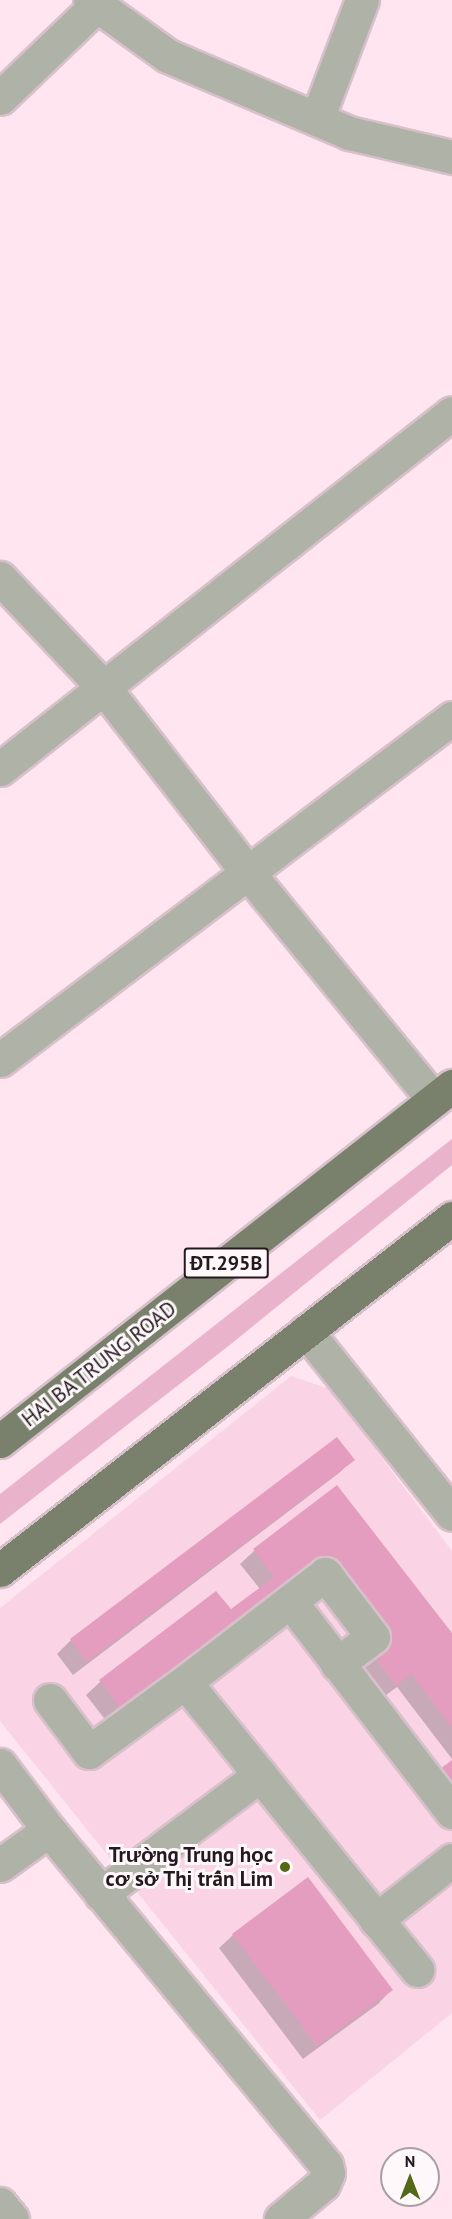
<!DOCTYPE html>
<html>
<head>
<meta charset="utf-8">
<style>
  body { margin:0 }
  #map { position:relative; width:452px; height:2219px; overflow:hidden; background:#fee5f0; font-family:"PT Sans",sans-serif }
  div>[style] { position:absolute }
  .built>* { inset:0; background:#fad4e5 }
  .green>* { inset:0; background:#eab3cc }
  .shadow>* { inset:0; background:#0003 }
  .building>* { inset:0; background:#e49dbe }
  .roads { filter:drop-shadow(2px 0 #d7c0ca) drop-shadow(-2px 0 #d7c0ca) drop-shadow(0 2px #d7c0ca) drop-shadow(0 -2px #d7c0ca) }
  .minor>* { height:33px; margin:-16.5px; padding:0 16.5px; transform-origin:16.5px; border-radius:16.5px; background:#aeb2a7 }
  .major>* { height:33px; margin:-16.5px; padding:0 16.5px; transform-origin:16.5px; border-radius:16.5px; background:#79816c }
  .dots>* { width:16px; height:16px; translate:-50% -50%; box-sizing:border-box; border:3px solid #fef8fb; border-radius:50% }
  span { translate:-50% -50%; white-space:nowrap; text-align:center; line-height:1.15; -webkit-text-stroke:6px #fef8fb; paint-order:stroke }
  .shield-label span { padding:2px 4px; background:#fef8fb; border:2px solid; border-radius:4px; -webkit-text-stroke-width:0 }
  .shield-label { font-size:20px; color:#24191e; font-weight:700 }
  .street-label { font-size:21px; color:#24191e }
  .poi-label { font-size:21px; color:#24191e; font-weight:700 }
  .right { translate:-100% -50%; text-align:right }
  .north { position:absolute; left:380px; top:2147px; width:60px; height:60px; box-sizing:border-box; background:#fef8fb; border:2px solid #a79fa3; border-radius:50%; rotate:0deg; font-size:16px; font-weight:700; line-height:24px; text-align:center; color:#24191e }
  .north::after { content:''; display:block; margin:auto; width:21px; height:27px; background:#536917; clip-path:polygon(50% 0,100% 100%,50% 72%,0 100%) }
</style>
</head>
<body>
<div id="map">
  <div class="built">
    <div style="clip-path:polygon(291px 1376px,330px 1389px,452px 1551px,452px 2013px,320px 2120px,0 1721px,0 1608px)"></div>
  </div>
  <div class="green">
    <div style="clip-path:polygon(452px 1139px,452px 1165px,231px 1344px,0 1524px,0 1494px)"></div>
  </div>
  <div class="shadow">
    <div style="clip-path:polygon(337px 1439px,353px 1460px,339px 1473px,73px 1675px,57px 1654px,71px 1640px)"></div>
    <div style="clip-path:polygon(337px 1487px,452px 1636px,452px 1759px,397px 1687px,382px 1698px,357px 1666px,371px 1652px,313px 1572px,111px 1727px,86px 1695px,100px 1682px,216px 1593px,231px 1611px,260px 1589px,240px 1564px,254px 1551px)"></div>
    <div style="clip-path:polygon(233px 1935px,391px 1990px,378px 2004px,303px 2059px,219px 1948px)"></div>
  </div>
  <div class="building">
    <div style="clip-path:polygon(337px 1437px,355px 1460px,87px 1662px,70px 1639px)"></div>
    <div style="clip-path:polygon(337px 1485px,452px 1633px,452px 1728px,411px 1674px,396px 1686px,370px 1651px,327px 1560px,125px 1715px,99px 1680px,216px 1591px,231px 1609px,274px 1577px,253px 1549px)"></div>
    <div style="clip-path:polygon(452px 1760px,452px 1801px,432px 1775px)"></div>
    <div style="clip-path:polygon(308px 1877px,393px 1990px,317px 2046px,232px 1934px)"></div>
  </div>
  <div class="roads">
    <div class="minor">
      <div style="left:90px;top:0;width:96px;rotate:35.7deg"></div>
      <div style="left:168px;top:56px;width:197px;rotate:23deg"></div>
      <div style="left:349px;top:133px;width:106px;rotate:13.1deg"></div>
      <div style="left:0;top:98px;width:134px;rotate:-43.8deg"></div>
      <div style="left:317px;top:119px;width:127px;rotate:-69.3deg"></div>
      <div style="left:0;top:578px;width:151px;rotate:46.6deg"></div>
      <div style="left:104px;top:688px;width:236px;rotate:52.1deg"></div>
      <div style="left:249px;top:874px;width:292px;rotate:50.7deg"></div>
      <div style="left:0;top:769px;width:575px;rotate:-38.22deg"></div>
      <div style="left:0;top:1060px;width:567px;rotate:-37.11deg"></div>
      <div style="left:306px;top:1331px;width:234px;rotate:51.4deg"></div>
      <div style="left:290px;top:1601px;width:266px;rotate:52.5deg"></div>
      <div style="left:185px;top:1682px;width:370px;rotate:51.1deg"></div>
      <div style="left:50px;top:1700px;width:65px;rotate:53.1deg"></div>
      <div style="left:89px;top:1752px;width:119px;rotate:-36.1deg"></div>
      <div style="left:185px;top:1682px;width:177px;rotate:-37.6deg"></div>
      <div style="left:325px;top:1574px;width:79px;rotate:52.7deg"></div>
      <div style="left:373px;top:1637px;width:45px;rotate:143.1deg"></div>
      <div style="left:0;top:1765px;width:81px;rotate:53deg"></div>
      <div style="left:49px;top:1830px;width:435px;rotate:50.4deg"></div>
      <div style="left:326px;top:2165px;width:8px;rotate:76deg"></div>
      <div style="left:328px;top:2173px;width:12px;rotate:114deg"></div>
      <div style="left:323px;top:2184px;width:55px;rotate:140.2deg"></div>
      <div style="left:0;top:1865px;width:60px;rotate:-35.5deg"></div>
      <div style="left:101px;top:1894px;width:199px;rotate:-36.8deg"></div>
      <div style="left:376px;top:1920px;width:97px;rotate:-38.3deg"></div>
      <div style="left:0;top:2204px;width:19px;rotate:51deg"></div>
    </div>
    <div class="major">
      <div style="left:0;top:1441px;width:575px;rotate:-38.15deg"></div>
      <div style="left:0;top:1570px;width:573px;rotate:-37.91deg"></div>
    </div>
  </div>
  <div class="dots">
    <div style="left:285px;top:1867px;background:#536917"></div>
  </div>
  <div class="shield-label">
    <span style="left:226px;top:1263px">ĐT.295B</span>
  </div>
  <div class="street-label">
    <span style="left:99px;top:1364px;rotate:-38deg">HAI BA TRUNG ROAD</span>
  </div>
  <div class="poi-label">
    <span class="right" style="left:273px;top:1867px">Trường Trung học<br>cơ sở Thị trấn Lim</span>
  </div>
  <div class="north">N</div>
</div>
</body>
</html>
